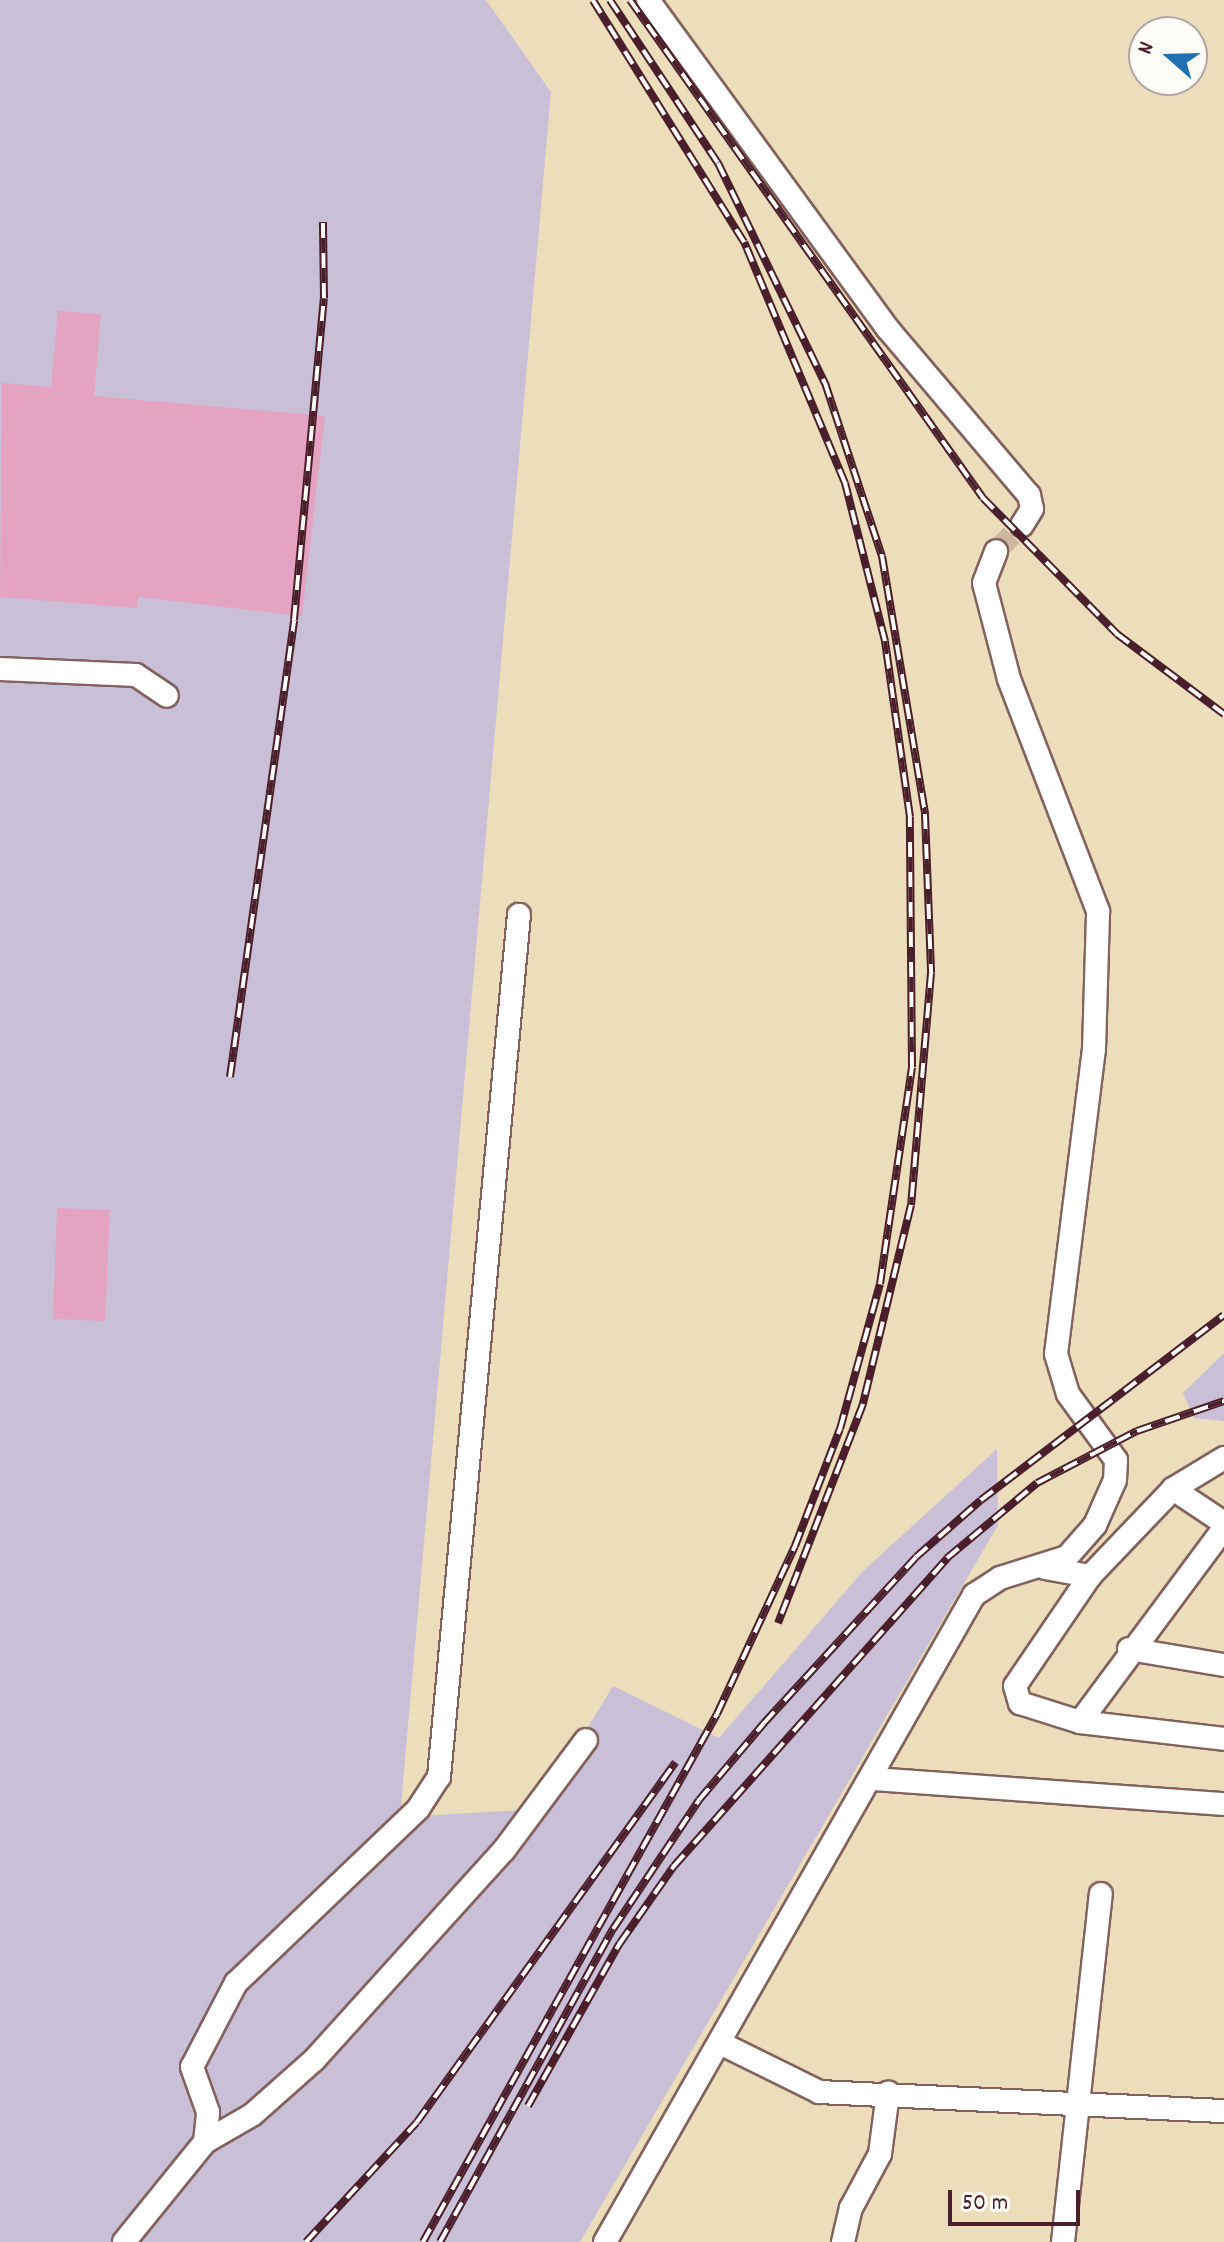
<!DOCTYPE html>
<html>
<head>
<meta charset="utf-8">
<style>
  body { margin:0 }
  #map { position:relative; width:1224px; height:2242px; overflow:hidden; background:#ecdebb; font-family:Dekko,sans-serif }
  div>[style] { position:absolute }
  .industrial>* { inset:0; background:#c9bfd7 }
  .building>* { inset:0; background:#e4a4c1 }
  .minor-tunnel>* { height:22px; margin-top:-11px; transform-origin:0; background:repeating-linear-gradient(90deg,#ccb89e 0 22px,transparent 0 33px) }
  .roads { filter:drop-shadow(2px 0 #83625d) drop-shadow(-2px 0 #83625d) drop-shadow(0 2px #83625d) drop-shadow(0 -2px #83625d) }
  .minor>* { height:22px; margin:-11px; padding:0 11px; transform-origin:11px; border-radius:11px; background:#fff }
  .rail>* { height:8px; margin-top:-4px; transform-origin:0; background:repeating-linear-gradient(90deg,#fdfcf7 0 15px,#4a1f2b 0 30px); box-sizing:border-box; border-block:2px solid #4a1f2b }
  span { translate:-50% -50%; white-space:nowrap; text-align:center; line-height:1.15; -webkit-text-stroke:8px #fdfcf7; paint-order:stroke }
  .north { position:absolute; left:1128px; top:16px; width:80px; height:80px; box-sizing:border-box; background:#fdfcf7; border:2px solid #b5a4a5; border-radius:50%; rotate:290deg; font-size:22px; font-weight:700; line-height:32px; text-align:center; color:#4a1f2b }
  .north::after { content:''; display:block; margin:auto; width:28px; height:36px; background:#1f6fb2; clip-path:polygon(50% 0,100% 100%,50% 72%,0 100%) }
  .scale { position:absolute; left:948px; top:2190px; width:132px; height:36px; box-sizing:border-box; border:4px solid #4a1f2b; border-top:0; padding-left:10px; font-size:24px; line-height:28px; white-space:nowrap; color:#4a1f2b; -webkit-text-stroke:6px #fdfcf7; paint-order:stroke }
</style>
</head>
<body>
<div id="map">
  <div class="industrial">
    <div style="clip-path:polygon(0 0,486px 0,551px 92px,400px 1817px,525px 1810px,561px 1771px,613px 1686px,719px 1738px,863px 1571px,997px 1449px,998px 1525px,580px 2242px,0 2242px)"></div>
    <div style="clip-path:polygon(1224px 1353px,1224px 1421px,1194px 1418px,1183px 1393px)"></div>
  </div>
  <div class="building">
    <div style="clip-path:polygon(58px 311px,101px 314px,94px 396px,325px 416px,302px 616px,138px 597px,137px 608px,0 597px,2px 383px,51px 387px)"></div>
    <div style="clip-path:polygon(57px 1208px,110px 1210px,105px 1321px,53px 1319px)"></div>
  </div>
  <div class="minor-tunnel">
    <div style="left:996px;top:551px;width:37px;rotate:-45deg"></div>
  </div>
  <div class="roads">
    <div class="minor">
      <div style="left:648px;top:0;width:407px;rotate:53.9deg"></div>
      <div style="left:888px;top:329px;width:218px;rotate:49.7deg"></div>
      <div style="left:1029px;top:495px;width:14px;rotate:78deg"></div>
      <div style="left:1032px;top:509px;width:19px;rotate:122deg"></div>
      <div style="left:0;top:669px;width:136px;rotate:2.5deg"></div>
      <div style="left:136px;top:675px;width:37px;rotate:34deg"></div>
      <div style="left:1173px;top:1489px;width:61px;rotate:33.7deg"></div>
      <div style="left:1045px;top:1568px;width:46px;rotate:10.1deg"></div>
      <div style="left:1090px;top:1576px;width:120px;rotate:-46.3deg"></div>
      <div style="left:1173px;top:1489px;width:60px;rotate:-31.3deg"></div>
      <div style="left:1090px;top:1576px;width:133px;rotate:124.3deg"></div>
      <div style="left:1015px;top:1686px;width:18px;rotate:74deg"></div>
      <div style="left:1020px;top:1703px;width:63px;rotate:17.6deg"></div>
      <div style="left:1080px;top:1722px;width:145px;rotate:6.7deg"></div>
      <div style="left:1129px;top:1649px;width:96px;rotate:9.6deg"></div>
      <div style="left:1080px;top:1722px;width:242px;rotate:-53.4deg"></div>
      <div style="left:874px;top:1779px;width:351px;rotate:4.1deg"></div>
      <div style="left:722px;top:2044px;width:108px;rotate:26.3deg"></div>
      <div style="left:819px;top:2092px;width:405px;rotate:2.7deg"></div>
      <div style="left:205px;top:2142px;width:54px;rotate:-29.9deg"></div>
      <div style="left:252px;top:2115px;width:84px;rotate:-41.6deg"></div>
      <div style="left:315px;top:2059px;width:282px;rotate:-47.9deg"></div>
      <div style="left:504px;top:1850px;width:137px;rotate:-53.3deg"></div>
      <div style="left:124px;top:2242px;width:129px;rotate:-51deg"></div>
      <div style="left:205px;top:2142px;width:30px;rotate:-84deg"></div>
      <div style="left:208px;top:2112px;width:48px;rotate:-109.6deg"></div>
      <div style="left:192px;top:2067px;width:95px;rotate:-62.4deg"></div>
      <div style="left:236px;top:1983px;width:252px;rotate:-43.7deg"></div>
      <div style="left:418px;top:1809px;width:38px;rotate:-57deg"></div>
      <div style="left:439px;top:1777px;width:866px;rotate:-84.7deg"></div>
      <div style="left:605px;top:2242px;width:745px;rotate:-60.3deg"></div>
      <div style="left:974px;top:1595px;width:31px;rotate:-33deg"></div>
      <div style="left:1000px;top:1578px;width:70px;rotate:-17.4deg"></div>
      <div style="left:1067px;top:1557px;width:43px;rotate:-48.8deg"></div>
      <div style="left:1095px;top:1525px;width:49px;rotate:-66deg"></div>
      <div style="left:1115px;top:1480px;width:20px;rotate:-87deg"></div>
      <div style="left:1116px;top:1460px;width:82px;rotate:-126deg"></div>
      <div style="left:1068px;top:1394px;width:42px;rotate:-106.7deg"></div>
      <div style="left:1056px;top:1354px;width:307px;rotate:-82.9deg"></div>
      <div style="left:1094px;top:1049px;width:138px;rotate:-88.3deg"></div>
      <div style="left:1098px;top:911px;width:248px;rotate:-111deg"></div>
      <div style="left:1009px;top:679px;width:99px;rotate:-104.6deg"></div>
      <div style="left:984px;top:583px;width:34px;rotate:-69deg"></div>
      <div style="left:843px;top:2242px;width:35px;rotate:-77deg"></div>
      <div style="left:851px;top:2208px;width:61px;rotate:-61.8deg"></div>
      <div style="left:880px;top:2154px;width:62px;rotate:-82.5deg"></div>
      <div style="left:1063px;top:2242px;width:350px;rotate:-83.8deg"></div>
    </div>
  </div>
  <div class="rail">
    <div style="left:610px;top:0;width:196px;rotate:56.5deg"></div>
    <div style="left:718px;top:163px;width:245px;rotate:64.1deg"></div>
    <div style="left:825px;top:383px;width:182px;rotate:71.8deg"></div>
    <div style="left:882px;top:556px;width:262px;rotate:80.5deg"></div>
    <div style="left:925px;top:814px;width:159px;rotate:87.8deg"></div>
    <div style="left:931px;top:973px;width:233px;rotate:94.9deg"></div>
    <div style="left:911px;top:1205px;width:205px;rotate:103.6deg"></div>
    <div style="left:863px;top:1404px;width:235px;rotate:111.2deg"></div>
    <div style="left:630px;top:0;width:610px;rotate:54.67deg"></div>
    <div style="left:983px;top:498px;width:191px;rotate:45.4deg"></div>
    <div style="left:1117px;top:634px;width:134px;rotate:36.8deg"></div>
    <div style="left:230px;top:1077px;width:461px;rotate:-82deg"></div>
    <div style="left:294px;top:620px;width:323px;rotate:-84.7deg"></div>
    <div style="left:324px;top:298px;width:76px;rotate:-90.8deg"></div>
    <div style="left:528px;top:2106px;width:187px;rotate:-60.6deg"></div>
    <div style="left:620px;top:1943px;width:94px;rotate:-55deg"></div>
    <div style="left:674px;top:1866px;width:412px;rotate:-48.4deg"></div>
    <div style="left:947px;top:1558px;width:117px;rotate:-39.8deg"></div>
    <div style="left:1037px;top:1483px;width:113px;rotate:-27.5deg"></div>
    <div style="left:1137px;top:1431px;width:92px;rotate:-19deg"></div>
    <div style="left:306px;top:2242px;width:163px;rotate:-47.2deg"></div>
    <div style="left:417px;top:2122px;width:443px;rotate:-54.3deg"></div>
    <div style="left:423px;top:2242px;width:604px;rotate:-60.89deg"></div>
    <div style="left:717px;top:1714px;width:185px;rotate:-65.1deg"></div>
    <div style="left:795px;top:1546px;width:125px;rotate:-69deg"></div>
    <div style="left:840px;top:1429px;width:150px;rotate:-74.6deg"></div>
    <div style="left:880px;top:1284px;width:219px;rotate:-81.6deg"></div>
    <div style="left:912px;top:1067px;width:250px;rotate:-90.5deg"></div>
    <div style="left:910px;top:817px;width:178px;rotate:-98.1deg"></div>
    <div style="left:885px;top:641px;width:163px;rotate:-104.2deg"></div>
    <div style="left:845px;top:483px;width:261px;rotate:-112.7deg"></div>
    <div style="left:744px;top:242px;width:285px;rotate:-122deg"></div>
    <div style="left:440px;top:2242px;width:358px;rotate:-61.1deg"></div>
    <div style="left:613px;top:1929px;width:155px;rotate:-56.3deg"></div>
    <div style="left:699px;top:1800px;width:101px;rotate:-49.8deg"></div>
    <div style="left:764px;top:1723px;width:225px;rotate:-47.5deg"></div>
    <div style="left:916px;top:1557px;width:86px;rotate:-41.2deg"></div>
    <div style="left:981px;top:1500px;width:305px;rotate:-37.3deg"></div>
  </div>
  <div class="north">N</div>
  <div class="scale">50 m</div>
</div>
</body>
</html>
